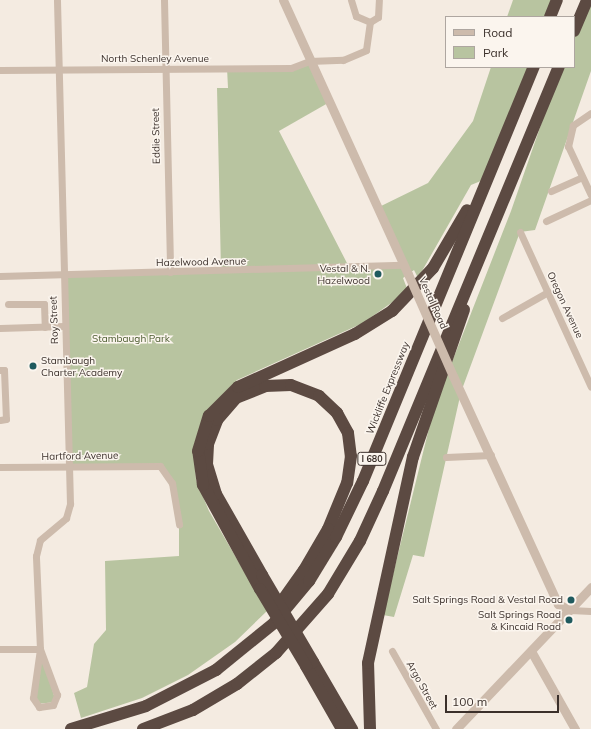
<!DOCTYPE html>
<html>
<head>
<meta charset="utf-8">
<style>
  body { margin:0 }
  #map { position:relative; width:591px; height:729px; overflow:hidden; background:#f4ebe1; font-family:Mulish,sans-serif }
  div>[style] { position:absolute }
  .green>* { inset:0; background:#b8c4a0 }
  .minor>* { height:7px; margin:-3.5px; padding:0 3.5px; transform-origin:3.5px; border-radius:3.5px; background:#cdbbac }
  .tertiary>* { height:9px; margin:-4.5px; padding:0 4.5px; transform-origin:4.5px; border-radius:4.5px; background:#cdbbac }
  .motorway>* { height:12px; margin:-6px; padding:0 6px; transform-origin:6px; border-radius:6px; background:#5c4a42 }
  .tertiary-bridge>* { height:9px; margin:-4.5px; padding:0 4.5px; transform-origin:4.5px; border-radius:4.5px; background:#cdbbac }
  .motorway-bridge>* { height:12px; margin:-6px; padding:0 6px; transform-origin:6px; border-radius:6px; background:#5c4a42 }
  .dots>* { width:11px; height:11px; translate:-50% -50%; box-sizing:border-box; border:2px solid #fbf5ee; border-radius:50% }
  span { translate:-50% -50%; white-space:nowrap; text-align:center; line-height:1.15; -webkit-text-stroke:3px #fbf5ee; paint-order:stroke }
  .shield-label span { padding:1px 3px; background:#fbf5ee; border:1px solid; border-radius:3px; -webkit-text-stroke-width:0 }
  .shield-label { font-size:9px; color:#3b302b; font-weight:700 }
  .street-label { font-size:10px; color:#3b302b }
  .poi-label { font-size:10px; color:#3b302b }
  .right { translate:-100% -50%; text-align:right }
  .left { translate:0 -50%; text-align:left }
  .park-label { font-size:10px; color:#4a5a2e }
  .legend { position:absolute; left:445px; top:16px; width:130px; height:52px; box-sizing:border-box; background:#fbf5ee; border:1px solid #aea6a0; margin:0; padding:5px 7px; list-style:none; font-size:12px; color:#3b302b }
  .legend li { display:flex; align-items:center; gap:8px; height:20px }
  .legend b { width:20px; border:1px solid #aea6a0 }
  .scale { position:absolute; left:445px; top:695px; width:114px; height:18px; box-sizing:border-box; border:2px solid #3b302b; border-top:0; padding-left:5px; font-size:12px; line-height:14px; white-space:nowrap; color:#3b302b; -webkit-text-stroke:3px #fbf5ee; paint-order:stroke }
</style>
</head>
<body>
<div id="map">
  <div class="green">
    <div style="clip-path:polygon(513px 0,557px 0,550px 17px,507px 17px)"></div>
    <div style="clip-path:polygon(591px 0,591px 71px,535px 230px,520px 232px,461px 392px,424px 557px,413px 555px,394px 617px,383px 615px,434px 408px,511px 211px,561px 67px,574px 67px,574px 31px)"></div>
    <div style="clip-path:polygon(309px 61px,328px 103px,279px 131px,349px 267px,403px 265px,377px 208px,428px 183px,473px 121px,491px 67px,534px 67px,488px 178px,471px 185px,418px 278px,414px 270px,403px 278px,408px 291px,363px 323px,237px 380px,205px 413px,194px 445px,196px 480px,209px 511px,267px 611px,235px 642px,188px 675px,142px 698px,81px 718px,74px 693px,87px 687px,94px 644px,106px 630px,105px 561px,179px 556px,179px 524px,172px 483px,160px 466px,69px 466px,62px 275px,221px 271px,217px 88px,228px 88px,227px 68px,291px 68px)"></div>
    <div style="clip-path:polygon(40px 649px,56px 702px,36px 704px)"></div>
  </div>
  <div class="minor">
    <div style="left:164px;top:0;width:272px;rotate:88.7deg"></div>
    <div style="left:351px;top:0;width:17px;rotate:73deg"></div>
    <div style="left:356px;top:16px;width:15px;rotate:23deg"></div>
    <div style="left:0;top:70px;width:291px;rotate:-0.4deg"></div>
    <div style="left:291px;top:68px;width:19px;rotate:-21deg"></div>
    <div style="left:309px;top:61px;width:34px;rotate:-2deg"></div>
    <div style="left:343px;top:60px;width:25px;rotate:-23deg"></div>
    <div style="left:366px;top:50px;width:28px;rotate:-82deg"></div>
    <div style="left:370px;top:22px;width:9px;rotate:-32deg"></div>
    <div style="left:378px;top:17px;width:17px;rotate:-87deg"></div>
    <div style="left:591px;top:113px;width:22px;rotate:146deg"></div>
    <div style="left:573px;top:125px;width:22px;rotate:103deg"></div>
    <div style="left:568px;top:146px;width:54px;rotate:64.9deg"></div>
    <div style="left:551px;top:191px;width:34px;rotate:-24deg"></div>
    <div style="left:546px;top:221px;width:50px;rotate:-25deg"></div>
    <div style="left:520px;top:232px;width:170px;rotate:65.4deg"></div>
    <div style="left:0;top:276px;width:403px;rotate:-1.6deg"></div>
    <div style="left:8px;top:304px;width:36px"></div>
    <div style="left:44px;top:304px;width:23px;rotate:88deg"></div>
    <div style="left:502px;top:318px;width:53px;rotate:-29.5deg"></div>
    <div style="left:0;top:328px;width:64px;rotate:-1.8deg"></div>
    <div style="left:0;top:370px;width:4px"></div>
    <div style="left:4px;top:370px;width:49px;rotate:87.7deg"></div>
    <div style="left:6px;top:419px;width:6px;rotate:171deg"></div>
    <div style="left:446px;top:457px;width:45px;rotate:-2.5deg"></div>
    <div style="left:0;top:467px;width:160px;rotate:-0.4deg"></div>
    <div style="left:160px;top:466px;width:21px;rotate:55deg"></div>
    <div style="left:172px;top:483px;width:42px;rotate:80.3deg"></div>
    <div style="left:570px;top:610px;width:21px;rotate:3deg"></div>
    <div style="left:0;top:649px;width:40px"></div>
    <div style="left:40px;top:649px;width:49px;rotate:98.1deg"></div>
    <div style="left:33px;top:698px;width:11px;rotate:56deg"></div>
    <div style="left:39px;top:707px;width:14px;rotate:-8deg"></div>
    <div style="left:53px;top:705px;width:11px;rotate:-68deg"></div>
    <div style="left:57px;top:695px;width:49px;rotate:-110.3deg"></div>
    <div style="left:40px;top:649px;width:93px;rotate:-92.5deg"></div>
    <div style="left:36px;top:556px;width:16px;rotate:-76deg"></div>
    <div style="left:40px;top:540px;width:34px;rotate:-40deg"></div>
    <div style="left:66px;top:518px;width:15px;rotate:-74deg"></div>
    <div style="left:70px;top:504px;width:504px;rotate:-91.48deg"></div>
    <div style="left:392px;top:651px;width:90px;rotate:60.6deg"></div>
  </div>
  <div class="tertiary">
    <div style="left:283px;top:0;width:301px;rotate:65.5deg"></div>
    <div style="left:453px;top:376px;width:251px;rotate:65.3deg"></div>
    <div style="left:558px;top:604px;width:13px;rotate:27deg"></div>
    <div style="left:531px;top:651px;width:90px;rotate:60.6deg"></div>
    <div style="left:456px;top:729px;width:196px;rotate:-46.4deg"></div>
  </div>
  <div class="motorway">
    <div style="left:550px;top:17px;width:18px;rotate:-68deg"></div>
    <div style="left:574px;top:31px;width:34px;rotate:-67deg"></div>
    <div style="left:262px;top:575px;width:93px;rotate:-119.6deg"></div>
    <div style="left:216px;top:494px;width:31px;rotate:-107deg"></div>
    <div style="left:207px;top:464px;width:20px;rotate:-87deg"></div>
    <div style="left:208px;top:444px;width:26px;rotate:-69deg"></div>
    <div style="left:217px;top:420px;width:29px;rotate:-49deg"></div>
    <div style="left:236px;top:398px;width:31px;rotate:-22deg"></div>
    <div style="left:265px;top:386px;width:26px;rotate:-2deg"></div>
    <div style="left:291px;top:385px;width:30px;rotate:21deg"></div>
    <div style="left:319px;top:396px;width:25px;rotate:43deg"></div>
    <div style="left:337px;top:413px;width:23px;rotate:61deg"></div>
    <div style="left:348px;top:433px;width:23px;rotate:83deg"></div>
    <div style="left:351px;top:456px;width:27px;rotate:98deg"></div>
    <div style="left:347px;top:483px;width:50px;rotate:112.4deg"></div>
    <div style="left:328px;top:529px;width:48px;rotate:120.3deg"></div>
    <div style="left:304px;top:570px;width:50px;rotate:125.3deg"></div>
    <div style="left:260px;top:589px;width:119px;rotate:-118.7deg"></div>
    <div style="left:203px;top:485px;width:34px;rotate:-98deg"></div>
    <div style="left:198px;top:451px;width:37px;rotate:-73deg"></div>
    <div style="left:209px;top:416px;width:41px;rotate:-45deg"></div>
    <div style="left:238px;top:387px;width:128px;rotate:-24.4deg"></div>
    <div style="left:355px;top:334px;width:44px;rotate:-31.9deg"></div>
    <div style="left:392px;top:311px;width:59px;rotate:-46.4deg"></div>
    <div style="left:433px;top:268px;width:67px;rotate:-59.6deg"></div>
    <div style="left:313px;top:662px;width:78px;rotate:59.8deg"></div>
    <div style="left:306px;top:666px;width:73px;rotate:60.3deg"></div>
    <div style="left:71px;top:729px;width:78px;rotate:-17deg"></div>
    <div style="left:146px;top:706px;width:79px;rotate:-27.2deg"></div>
    <div style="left:216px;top:670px;width:75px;rotate:-39deg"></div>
    <div style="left:274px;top:623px;width:55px;rotate:-50.2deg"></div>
    <div style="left:309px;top:581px;width:52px;rotate:-58.5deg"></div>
    <div style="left:336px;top:537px;width:62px;rotate:-64.3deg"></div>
    <div style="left:363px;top:481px;width:448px;rotate:-67.6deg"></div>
    <div style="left:143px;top:729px;width:53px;rotate:-20.8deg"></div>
    <div style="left:193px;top:710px;width:51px;rotate:-30.6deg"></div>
    <div style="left:237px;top:684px;width:50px;rotate:-38.5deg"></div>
    <div style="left:276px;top:653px;width:79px;rotate:-48.6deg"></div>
    <div style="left:328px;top:594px;width:62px;rotate:-58.9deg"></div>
    <div style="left:360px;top:541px;width:55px;rotate:-65.3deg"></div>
    <div style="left:383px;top:491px;width:459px;rotate:-67.5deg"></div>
    <div style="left:370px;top:729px;width:66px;rotate:-91.7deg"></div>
    <div style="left:368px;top:663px;width:211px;rotate:-77.7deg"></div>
    <div style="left:413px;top:457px;width:156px;rotate:-70.9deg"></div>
  </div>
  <div class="tertiary-bridge">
    <div style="left:408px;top:274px;width:111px;rotate:66.2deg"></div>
  </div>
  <div class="motorway-bridge">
    <div style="left:262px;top:575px;width:101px;rotate:59.6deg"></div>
    <div style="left:260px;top:589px;width:90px;rotate:59.1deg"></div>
  </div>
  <div class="dots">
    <div style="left:378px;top:274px;background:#1f5a5e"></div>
    <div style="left:33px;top:366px;background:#1f5a5e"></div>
    <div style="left:571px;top:600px;background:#1f5a5e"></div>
    <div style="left:569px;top:620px;background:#1f5a5e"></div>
  </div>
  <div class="shield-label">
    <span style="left:372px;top:459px">I 680</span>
  </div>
  <div class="street-label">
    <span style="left:155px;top:59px">North Schenley Avenue</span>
    <span style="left:156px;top:136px;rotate:-91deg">Eddie Street</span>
    <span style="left:201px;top:262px;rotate:-1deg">Hazelwood Avenue</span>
    <span style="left:433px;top:303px;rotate:66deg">Vestal Road</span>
    <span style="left:565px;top:305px;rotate:65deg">Oregon Avenue</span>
    <span style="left:54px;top:320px;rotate:-92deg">Roy Street</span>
    <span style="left:388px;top:388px;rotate:-68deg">Wickliffe Expressway</span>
    <span style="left:80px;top:456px;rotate:-1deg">Hartford Avenue</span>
    <span style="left:422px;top:685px;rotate:61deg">Argo Street</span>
  </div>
  <div class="poi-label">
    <span class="right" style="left:370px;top:274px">Vestal &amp; N.<br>Hazelwood</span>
    <span class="left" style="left:41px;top:366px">Stambaugh<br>Charter Academy</span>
    <span class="right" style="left:563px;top:600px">Salt Springs Road &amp; Vestal Road</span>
    <span class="right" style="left:561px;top:620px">Salt Springs Road<br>&amp; Kincaid Road</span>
  </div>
  <div class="park-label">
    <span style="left:131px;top:339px">Stambaugh Park</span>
  </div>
  <ul class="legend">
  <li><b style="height:5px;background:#cdbbac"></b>Road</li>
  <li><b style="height:11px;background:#b8c4a0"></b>Park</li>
  </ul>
  <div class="scale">100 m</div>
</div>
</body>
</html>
